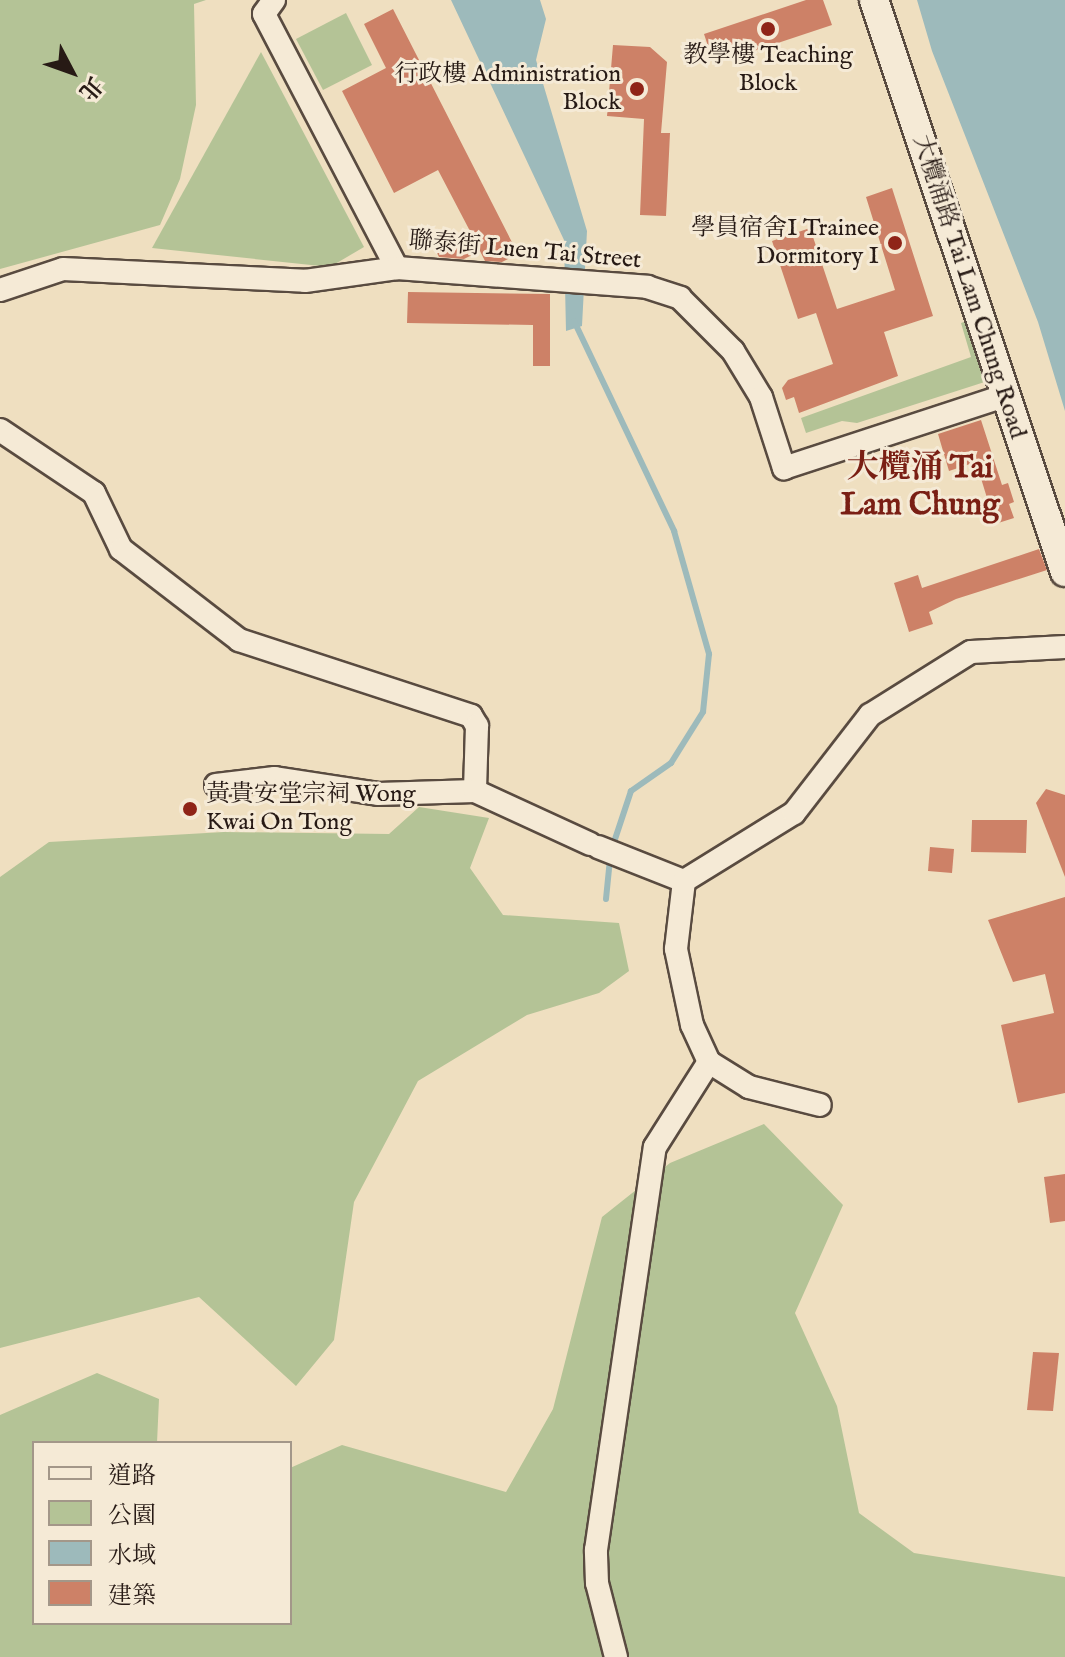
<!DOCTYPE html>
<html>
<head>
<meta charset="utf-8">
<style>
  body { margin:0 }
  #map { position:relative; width:1065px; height:1657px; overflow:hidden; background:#efdfc0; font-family:"IM FELL English","Noto Serif TC",serif }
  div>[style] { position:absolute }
  .green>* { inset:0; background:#b4c396 }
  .water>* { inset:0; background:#9dbabb }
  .stream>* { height:6px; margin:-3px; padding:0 3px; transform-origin:3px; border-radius:3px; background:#9dbabb }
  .building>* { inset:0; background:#cd8167 }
  .roads { filter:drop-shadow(2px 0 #594b40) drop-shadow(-2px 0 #594b40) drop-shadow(0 2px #594b40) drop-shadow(0 -2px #594b40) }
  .minor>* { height:22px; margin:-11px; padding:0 11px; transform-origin:11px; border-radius:11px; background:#f5ead6 }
  .tertiary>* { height:28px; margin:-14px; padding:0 14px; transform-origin:14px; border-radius:14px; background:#f5ead6 }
  .dots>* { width:22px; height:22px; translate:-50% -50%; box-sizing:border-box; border:4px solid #f5ead6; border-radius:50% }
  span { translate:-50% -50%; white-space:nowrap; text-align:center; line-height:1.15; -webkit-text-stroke:6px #f5ead6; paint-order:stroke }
  .poi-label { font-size:24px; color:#271a15 }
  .right { translate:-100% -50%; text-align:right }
  .left { translate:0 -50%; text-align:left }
  .street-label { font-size:24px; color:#271a15 }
  .district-label { font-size:32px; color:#7a1f14; font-weight:700 }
  .legend { position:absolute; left:32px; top:1441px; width:260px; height:184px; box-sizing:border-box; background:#f5ead6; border:2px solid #a39789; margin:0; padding:10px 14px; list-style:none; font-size:24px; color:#271a15 }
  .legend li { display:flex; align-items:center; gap:16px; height:40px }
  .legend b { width:40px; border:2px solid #a39789 }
  .north { position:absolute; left:32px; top:32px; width:80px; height:80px; -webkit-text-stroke:6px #f5ead6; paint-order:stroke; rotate:131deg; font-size:22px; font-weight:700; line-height:32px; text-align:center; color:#271a15 }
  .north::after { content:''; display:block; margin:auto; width:28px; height:36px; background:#271a15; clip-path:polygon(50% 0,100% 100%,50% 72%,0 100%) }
</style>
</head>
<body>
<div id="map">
  <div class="green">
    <div style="clip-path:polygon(0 0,206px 0,194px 4px,196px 105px,180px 179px,160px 225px,0 269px)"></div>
    <div style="clip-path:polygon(346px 13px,372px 65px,323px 90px,296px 39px)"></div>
    <div style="clip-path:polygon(261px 52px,364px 247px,330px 267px,152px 248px)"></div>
    <div style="clip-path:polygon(973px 319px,994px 379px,857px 423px,842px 421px,806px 433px,801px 418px,971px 357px,961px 323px)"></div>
    <div style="clip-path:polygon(419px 807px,489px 818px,470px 868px,503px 915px,619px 923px,629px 971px,599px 993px,527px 1015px,418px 1081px,354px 1202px,334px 1340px,296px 1386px,199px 1297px,0 1348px,0 877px,49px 842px,224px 832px,389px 834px)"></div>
    <div style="clip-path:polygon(764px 1124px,843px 1205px,795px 1313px,837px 1406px,859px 1513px,914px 1553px,1065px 1577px,1065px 1657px,0 1657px,0 1415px,97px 1373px,159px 1399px,157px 1443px,34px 1443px,34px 1623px,290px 1623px,290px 1468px,342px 1445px,506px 1492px,553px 1409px,602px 1217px,670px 1163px)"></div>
  </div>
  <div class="water">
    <div style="clip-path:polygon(451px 0,540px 0,546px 19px,536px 60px,587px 231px,582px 326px,566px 331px,564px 240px)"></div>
    <div style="clip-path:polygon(917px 0,1065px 0,1065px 411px,1038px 322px,932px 51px)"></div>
  </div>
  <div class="stream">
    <div style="left:574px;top:321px;width:233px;rotate:64.5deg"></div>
    <div style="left:674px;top:531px;width:128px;rotate:74.1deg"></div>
    <div style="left:709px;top:654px;width:58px;rotate:95.9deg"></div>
    <div style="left:703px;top:712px;width:60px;rotate:122.1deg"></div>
    <div style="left:671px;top:763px;width:49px;rotate:145deg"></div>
    <div style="left:631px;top:791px;width:60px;rotate:108.4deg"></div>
    <div style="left:606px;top:899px;width:40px;rotate:-84.3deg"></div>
  </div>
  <div class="building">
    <div style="clip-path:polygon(806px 0,823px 0,832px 25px,714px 64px,704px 34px)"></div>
    <div style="clip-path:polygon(393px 9px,518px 254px,502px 262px,485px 261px,480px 251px,464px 259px,439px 257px,436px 251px,471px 233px,438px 170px,394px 193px,342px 91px,386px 68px,364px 24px)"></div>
    <div style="clip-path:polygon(613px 45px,650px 47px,667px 62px,661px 133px,670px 133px,666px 216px,640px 215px,644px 119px,607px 116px)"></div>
    <div style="clip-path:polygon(892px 188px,933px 316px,884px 332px,898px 376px,799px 413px,794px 397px,786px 400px,782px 388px,788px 380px,833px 364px,816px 313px,798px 319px,772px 241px,810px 228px,837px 309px,895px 290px,866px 197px)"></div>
    <div style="clip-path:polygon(408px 292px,550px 294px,550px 366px,533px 366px,533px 325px,407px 323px)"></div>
    <div style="clip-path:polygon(981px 420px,1002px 485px,1008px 483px,1014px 502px,1009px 504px,1014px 518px,995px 524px,976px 462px,949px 471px,938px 434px)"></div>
    <div style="clip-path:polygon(1039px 549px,1047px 570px,956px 599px,929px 612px,933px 624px,909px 632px,894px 583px,918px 575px,922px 588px)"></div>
    <div style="clip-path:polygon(1046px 789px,1065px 795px,1065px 877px,1036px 803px)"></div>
    <div style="clip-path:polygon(972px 820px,1027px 820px,1026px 853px,971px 852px)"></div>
    <div style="clip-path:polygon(930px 847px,954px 849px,952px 873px,928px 871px)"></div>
    <div style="clip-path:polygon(1065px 897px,1065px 1093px,1018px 1103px,1001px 1025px,1054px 1013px,1045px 974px,1013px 982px,988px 920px)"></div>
    <div style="clip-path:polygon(1065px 1174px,1065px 1221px,1050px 1223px,1044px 1177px)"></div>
    <div style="clip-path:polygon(1033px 1352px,1059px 1353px,1053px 1411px,1027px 1410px)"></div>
  </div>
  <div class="roads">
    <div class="minor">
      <div style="left:274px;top:0;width:17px;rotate:126deg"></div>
      <div style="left:264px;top:14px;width:287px;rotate:62.4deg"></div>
      <div style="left:0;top:290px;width:66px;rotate:-18.4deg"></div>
      <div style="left:63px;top:269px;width:242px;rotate:2.8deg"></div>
      <div style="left:305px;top:281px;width:93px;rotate:-8deg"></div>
      <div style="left:397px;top:268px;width:251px;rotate:4.3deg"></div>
      <div style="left:647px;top:287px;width:35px;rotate:18deg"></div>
      <div style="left:680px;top:298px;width:75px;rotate:45deg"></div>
      <div style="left:733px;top:351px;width:54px;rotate:58.7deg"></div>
      <div style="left:761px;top:397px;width:75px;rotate:72.1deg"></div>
      <div style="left:784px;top:468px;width:231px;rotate:-18.1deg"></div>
      <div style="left:0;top:430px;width:113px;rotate:33.8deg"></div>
      <div style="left:94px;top:493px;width:62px;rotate:64.3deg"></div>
      <div style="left:121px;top:549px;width:149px;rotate:37.6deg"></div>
      <div style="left:239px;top:640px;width:244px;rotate:18.1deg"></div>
      <div style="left:471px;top:716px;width:12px;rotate:59deg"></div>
      <div style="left:477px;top:726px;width:65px;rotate:91.8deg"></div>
      <div style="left:216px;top:785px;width:59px;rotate:-6.8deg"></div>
      <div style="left:275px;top:778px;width:104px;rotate:8.8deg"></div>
      <div style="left:378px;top:794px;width:97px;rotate:-1.8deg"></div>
      <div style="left:475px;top:791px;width:127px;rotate:24.7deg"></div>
      <div style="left:598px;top:847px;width:92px;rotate:21.6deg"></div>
      <div style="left:684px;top:881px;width:129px;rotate:-31.7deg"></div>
      <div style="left:794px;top:813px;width:124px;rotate:-52.2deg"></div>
      <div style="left:870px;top:715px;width:119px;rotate:-32deg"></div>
      <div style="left:971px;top:652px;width:94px;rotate:-3deg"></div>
      <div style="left:709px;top:1062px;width:47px;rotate:32deg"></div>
      <div style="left:749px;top:1087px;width:73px;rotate:14.2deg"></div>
      <div style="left:616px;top:1657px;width:76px;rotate:-104.4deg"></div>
      <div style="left:597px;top:1583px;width:33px;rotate:-92deg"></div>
      <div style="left:596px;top:1550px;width:407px;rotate:-81.7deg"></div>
      <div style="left:655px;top:1147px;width:101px;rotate:-57.6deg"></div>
      <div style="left:709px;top:1062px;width:41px;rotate:-114.7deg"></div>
      <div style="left:692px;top:1025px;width:78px;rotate:-101.9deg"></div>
      <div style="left:676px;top:949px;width:68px;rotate:-83.3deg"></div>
    </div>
    <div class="tertiary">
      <div style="left:874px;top:0;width:603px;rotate:71.54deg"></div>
    </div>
  </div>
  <div class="dots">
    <div style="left:768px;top:29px;background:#8f2418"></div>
    <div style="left:637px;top:89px;background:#8f2418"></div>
    <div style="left:895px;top:243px;background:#8f2418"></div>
    <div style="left:190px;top:809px;background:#8f2418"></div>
  </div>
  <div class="poi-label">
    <span style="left:768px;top:70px">教學樓 Teaching<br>Block</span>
    <span class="right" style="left:621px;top:89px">行政樓 Administration<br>Block</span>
    <span class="right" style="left:879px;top:243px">學員宿舍I Trainee<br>Dormitory I</span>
    <span class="left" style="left:206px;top:809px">黃貴安堂宗祠 Wong<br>Kwai On Tong</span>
  </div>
  <div class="street-label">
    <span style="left:525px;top:251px;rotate:5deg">聯泰街 Luen Tai Street</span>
    <span style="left:969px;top:287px;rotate:72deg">大欖涌路 Tai Lam Chung Road</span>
  </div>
  <div class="district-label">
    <span style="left:920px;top:488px">大欖涌 Tai<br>Lam Chung</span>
  </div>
  <ul class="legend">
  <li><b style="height:10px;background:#f5ead6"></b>道路</li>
  <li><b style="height:22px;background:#b4c396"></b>公園</li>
  <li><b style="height:22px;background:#9dbabb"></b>水域</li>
  <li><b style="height:22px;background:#cd8167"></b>建築</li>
  </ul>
  <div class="north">北</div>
</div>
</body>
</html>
